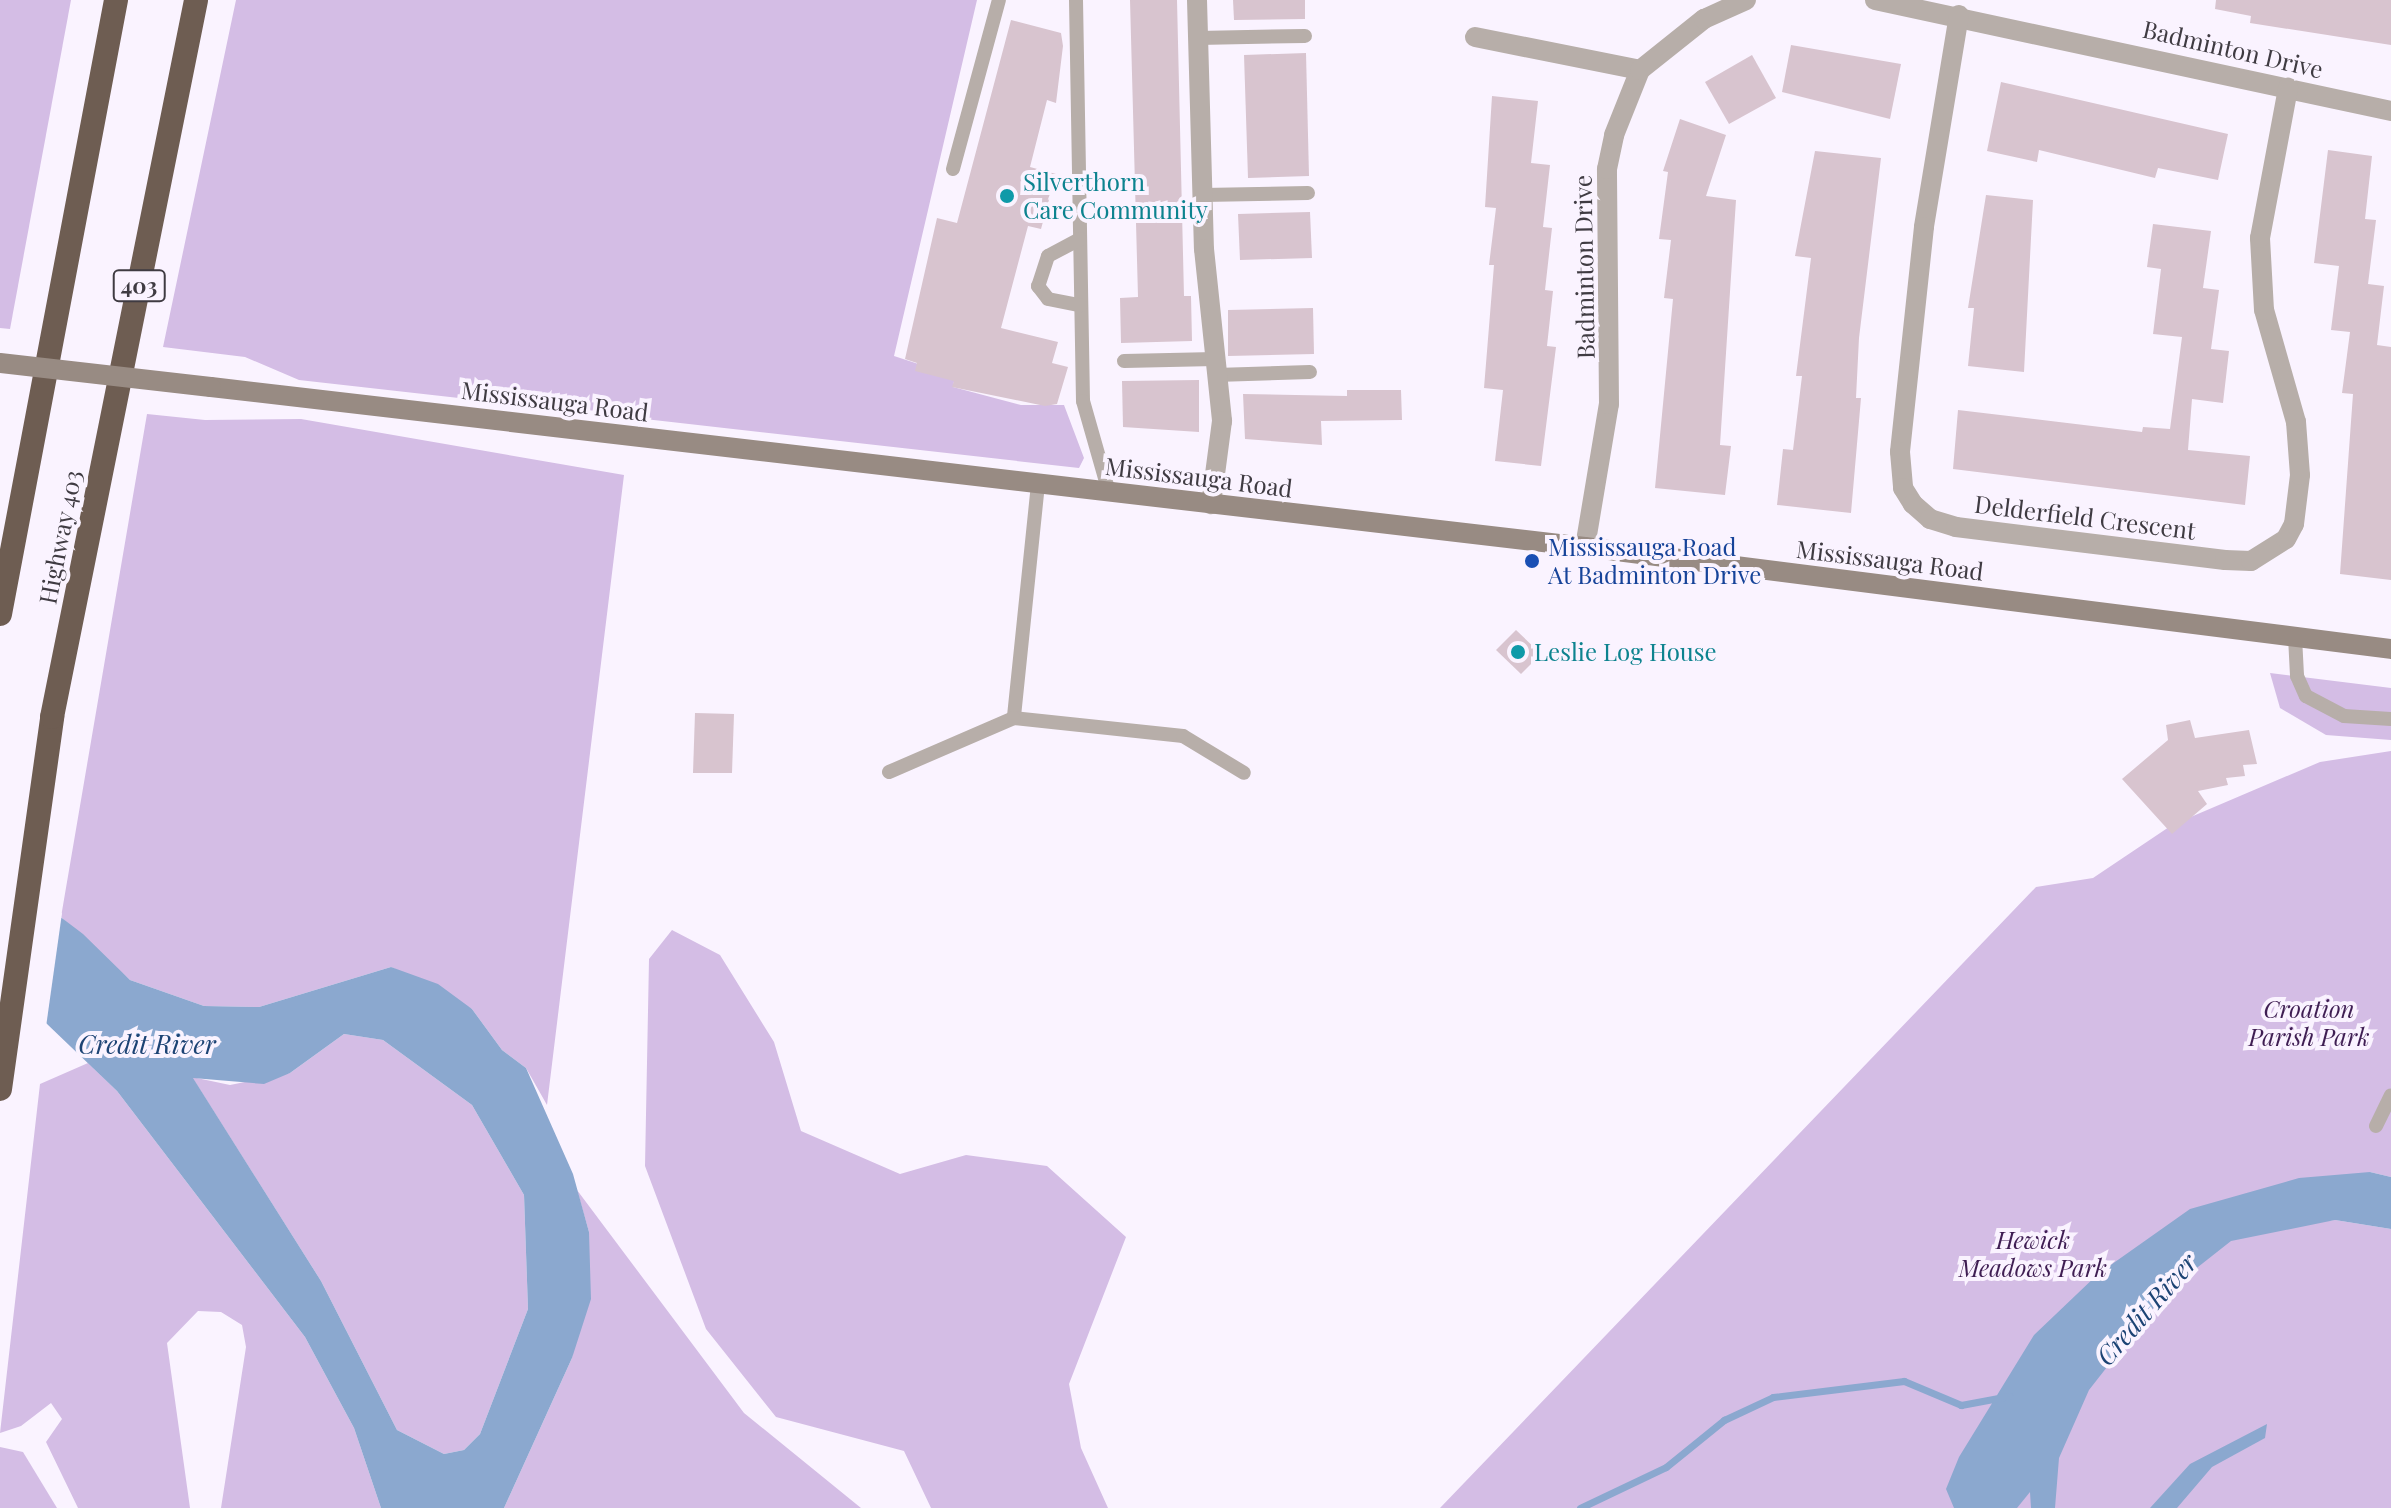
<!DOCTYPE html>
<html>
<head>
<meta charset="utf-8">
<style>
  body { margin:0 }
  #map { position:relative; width:2391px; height:1508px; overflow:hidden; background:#faf3ff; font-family:"Playfair Display",serif }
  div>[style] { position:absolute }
  .green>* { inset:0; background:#d4bde5 }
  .water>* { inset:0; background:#8ba8cf }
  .pier>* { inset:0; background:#faf3ff }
  .stream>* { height:7px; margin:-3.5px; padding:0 3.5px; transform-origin:3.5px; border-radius:3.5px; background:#8ba8cf }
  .building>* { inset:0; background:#d8c4cf }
  .lane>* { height:14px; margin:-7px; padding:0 7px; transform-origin:7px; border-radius:7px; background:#b7aea9 }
  .street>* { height:20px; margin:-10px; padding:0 10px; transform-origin:10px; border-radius:10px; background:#b7aea9 }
  .secondary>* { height:20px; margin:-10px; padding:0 10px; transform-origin:10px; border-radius:10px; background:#988b83 }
  .highway>* { height:24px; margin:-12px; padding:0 12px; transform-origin:12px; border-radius:12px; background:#6e5d52 }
  .secondary-bridge>* { height:20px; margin:-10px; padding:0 10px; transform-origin:10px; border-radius:10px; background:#988b83 }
  .dots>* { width:22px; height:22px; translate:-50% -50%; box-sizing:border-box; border:4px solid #faf3ff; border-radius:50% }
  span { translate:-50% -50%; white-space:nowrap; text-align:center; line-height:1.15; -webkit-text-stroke:8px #faf3ff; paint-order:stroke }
  .shield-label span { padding:2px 6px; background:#faf3ff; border:2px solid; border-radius:6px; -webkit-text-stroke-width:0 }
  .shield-label { font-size:22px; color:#3f3b42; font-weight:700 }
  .street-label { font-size:24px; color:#3f3b42 }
  .culture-label { font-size:24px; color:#0d838f }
  .left { translate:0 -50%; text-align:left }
  .transit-label { font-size:24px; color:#164399 }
  .park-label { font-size:24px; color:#3f1e53; font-style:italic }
  .water-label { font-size:26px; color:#1c4374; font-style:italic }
</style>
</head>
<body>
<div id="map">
  <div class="green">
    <div style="clip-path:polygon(0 0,71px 0,10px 329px,0 328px)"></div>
    <div style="clip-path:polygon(236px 0,977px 0,894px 356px,955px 376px,953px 387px,1021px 405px,1064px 405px,1084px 458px,1079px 468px,299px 380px,245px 357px,163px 347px)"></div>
    <div style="clip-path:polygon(147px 414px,205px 420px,301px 419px,624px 475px,547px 1105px,526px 1068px,502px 1050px,472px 1009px,391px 967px,259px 1007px,204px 1006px,130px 980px,61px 917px)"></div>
    <div style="clip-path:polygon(2270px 673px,2391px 688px,2391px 740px,2326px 735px,2280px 708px)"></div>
    <div style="clip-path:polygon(2391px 751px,2391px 1177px,2370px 1172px,2291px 1225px,2335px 1220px,2391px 1229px,2391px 1508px,1440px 1508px,2036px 887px,2093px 878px,2172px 825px,2320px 762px)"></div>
    <div style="clip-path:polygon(672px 930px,720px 955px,774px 1042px,801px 1131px,900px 1174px,966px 1155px,1047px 1166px,1126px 1237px,1069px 1384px,1081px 1448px,1108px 1508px,931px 1508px,904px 1451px,776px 1417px,706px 1329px,645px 1166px,649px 959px)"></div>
    <div style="clip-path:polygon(344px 1034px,383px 1040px,472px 1105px,524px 1195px,528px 1309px,480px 1434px,464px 1450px,444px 1454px,397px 1430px,321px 1281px,192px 1077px,230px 1085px,290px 1073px)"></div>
    <div style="clip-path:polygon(88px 1063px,117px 1091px,305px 1337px,354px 1428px,381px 1508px,221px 1508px,246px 1347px,242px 1325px,221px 1312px,198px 1311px,167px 1343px,190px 1508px,78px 1508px,46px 1442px,62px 1419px,51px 1403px,21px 1426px,0 1433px,40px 1084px)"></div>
    <div style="clip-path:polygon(577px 1190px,744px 1413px,861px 1508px,504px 1508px,572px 1358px,589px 1232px)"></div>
    <div style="clip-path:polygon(0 1447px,23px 1452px,57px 1508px,0 1508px)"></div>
  </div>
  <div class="water">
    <div style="clip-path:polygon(evenodd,0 871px,83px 934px,130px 980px,204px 1006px,259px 1007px,391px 967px,438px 984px,472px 1009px,502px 1050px,526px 1068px,573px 1174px,589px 1232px,591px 1299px,572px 1358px,504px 1508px,381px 1508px,354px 1428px,305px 1337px,117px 1091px,0 979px,0 871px,344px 1034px,383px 1040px,472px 1105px,524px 1195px,528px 1309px,480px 1434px,464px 1450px,444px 1454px,397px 1430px,321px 1281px,193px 1078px,264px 1084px,290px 1073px,344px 1034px)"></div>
    <div style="clip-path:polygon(2370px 1172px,2391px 1177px,2391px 1229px,2335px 1220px,2231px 1241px,2165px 1293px,2089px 1390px,2059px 1458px,2055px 1508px,2031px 1508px,2030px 1492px,2017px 1508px,1954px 1508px,1946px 1489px,1959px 1457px,2034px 1335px,2098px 1274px,2190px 1209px,2299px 1178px)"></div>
    <div style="clip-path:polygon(2267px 1424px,2265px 1438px,2212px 1467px,2177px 1508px,2150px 1508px,2190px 1464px)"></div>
  </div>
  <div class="pier">
    <div style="clip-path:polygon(0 867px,62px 913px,46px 1027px,0 984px)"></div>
  </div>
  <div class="stream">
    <div style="left:1580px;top:1508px;width:95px;rotate:-25.5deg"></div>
    <div style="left:1666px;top:1467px;width:75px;rotate:-39deg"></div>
    <div style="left:1724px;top:1420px;width:54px;rotate:-25.1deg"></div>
    <div style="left:1773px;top:1397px;width:132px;rotate:-7deg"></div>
    <div style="left:1904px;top:1381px;width:62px;rotate:22.8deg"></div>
    <div style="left:1961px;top:1405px;width:49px;rotate:-10.6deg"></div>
  </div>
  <div class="building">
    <div style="clip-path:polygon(1130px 0,1177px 0,1184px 296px,1191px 296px,1192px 341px,1121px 343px,1120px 298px,1138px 297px)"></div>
    <div style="clip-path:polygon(1233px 0,1305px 0,1305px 19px,1234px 20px)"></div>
    <div style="clip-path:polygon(2216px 0,2391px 0,2391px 45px,2250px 23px,2251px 16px,2215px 9px)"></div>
    <div style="clip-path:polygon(1011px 20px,1061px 33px,1063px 46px,1056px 103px,1047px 100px,1030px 167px,1056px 174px,1041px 229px,1028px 226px,1001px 328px,1058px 342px,1052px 363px,1068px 367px,1057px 404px,1045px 406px,952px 387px,954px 381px,915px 371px,917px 363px,905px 359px,937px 218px,957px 223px)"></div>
    <div style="clip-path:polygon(1791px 45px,1901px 64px,1890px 119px,1782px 92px)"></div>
    <div style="clip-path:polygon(1306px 53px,1309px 176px,1248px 178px,1244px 55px)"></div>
    <div style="clip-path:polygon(1752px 55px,1776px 98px,1729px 124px,1705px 82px)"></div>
    <div style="clip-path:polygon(2001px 82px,2228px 134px,2218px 180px,2158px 168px,2155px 178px,2039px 150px,2037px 162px,1987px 151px)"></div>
    <div style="clip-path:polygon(1492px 96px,1538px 101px,1531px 163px,1550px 165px,1543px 227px,1552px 228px,1545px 290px,1553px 291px,1547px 346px,1556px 347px,1541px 466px,1495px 461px,1503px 390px,1484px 388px,1494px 265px,1489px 265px,1496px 208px,1485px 207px)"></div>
    <div style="clip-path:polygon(1680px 119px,1726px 135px,1706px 196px,1736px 200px,1720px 445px,1731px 446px,1725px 495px,1655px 488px,1673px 299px,1664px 298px,1671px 240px,1659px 239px,1668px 172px,1663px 171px)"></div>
    <div style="clip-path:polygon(2328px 150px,2372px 156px,2365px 219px,2376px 220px,2368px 284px,2384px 286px,2377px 345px,2391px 347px,2391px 580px,2340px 574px,2353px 394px,2342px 393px,2350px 332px,2331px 330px,2339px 266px,2314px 263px)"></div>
    <div style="clip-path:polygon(1815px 151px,1881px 158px,1859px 338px,1856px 398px,1861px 398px,1851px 513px,1777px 505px,1783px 449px,1793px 450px,1802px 376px,1796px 376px,1811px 258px,1795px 256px)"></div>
    <div style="clip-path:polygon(1986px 195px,2033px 200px,2024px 372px,1968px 366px,1974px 308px,1968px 308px)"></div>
    <div style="clip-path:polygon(1310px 212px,1312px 258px,1240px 260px,1238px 214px)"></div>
    <div style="clip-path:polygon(2153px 224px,2211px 231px,2203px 288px,2219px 290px,2211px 349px,2229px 351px,2223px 403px,2192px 399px,2188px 450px,2250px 456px,2245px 505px,1953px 469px,1958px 410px,2142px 432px,2143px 427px,2170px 429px,2182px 337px,2153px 334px,2161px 269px,2147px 267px)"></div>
    <div style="clip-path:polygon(1313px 308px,1314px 354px,1228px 356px,1228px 310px)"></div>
    <div style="clip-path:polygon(1199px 380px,1199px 432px,1123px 427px,1122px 381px)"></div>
    <div style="clip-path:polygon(1347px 390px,1401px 390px,1402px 420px,1321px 421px,1322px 445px,1245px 439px,1243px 394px,1347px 396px)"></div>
    <div style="clip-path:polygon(1516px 630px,1541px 654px,1521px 674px,1496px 650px)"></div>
    <div style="clip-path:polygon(695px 713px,734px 714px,732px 773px,693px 773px)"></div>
    <div style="clip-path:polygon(2190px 720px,2195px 738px,2249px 730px,2257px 764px,2243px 765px,2245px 776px,2226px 778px,2228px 785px,2198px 791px,2207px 804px,2172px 834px,2122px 779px,2168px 740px,2166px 725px)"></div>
  </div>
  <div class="lane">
    <div style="left:1076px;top:0;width:401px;rotate:89deg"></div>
    <div style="left:1083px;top:401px;width:95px;rotate:74.1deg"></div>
    <div style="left:1198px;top:38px;width:107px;rotate:-1.1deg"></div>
    <div style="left:953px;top:169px;width:175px;rotate:-74.8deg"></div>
    <div style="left:1203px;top:195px;width:105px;rotate:-1.1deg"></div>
    <div style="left:1080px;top:239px;width:36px;rotate:152deg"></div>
    <div style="left:1048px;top:256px;width:32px;rotate:108deg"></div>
    <div style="left:1038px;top:286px;width:16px;rotate:52deg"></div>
    <div style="left:1048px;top:299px;width:33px;rotate:11deg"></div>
    <div style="left:1124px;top:361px;width:91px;rotate:-1.3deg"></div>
    <div style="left:1216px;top:375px;width:94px;rotate:-1.8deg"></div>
    <div style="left:1038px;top:484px;width:235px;rotate:95.9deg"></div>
    <div style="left:1014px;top:718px;width:170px;rotate:6.1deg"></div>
    <div style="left:1183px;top:736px;width:71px;rotate:31.2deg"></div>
    <div style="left:2295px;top:637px;width:39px;rotate:87deg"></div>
    <div style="left:2297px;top:676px;width:22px;rotate:66deg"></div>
    <div style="left:2306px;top:696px;width:43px;rotate:27.8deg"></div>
    <div style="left:2344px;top:716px;width:47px;rotate:3.7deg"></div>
    <div style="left:889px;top:772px;width:136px;rotate:-23.4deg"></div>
    <div style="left:2376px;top:1126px;width:34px;rotate:-64deg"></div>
  </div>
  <div class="street">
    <div style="left:1197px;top:0;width:249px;rotate:88.4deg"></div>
    <div style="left:1204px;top:249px;width:173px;rotate:84deg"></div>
    <div style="left:1222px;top:421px;width:84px;rotate:97.5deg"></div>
    <div style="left:1875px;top:0;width:528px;rotate:12.14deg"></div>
    <div style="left:1959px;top:15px;width:215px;rotate:99.4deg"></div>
    <div style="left:1924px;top:227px;width:226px;rotate:96.1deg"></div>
    <div style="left:1900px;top:452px;width:36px;rotate:85deg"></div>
    <div style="left:1903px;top:488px;width:19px;rotate:58deg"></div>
    <div style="left:1913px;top:504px;width:23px;rotate:41deg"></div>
    <div style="left:1930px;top:519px;width:27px;rotate:17deg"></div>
    <div style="left:1956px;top:527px;width:271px;rotate:7deg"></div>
    <div style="left:2225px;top:560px;width:26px;rotate:2deg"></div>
    <div style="left:2251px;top:561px;width:41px;rotate:-32.2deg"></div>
    <div style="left:2286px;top:539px;width:17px;rotate:-62deg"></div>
    <div style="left:2294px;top:524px;width:49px;rotate:-83deg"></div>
    <div style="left:2300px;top:475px;width:53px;rotate:-94.3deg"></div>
    <div style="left:2296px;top:422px;width:116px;rotate:-105.9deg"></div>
    <div style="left:2264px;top:310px;width:72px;rotate:-93.2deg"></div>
    <div style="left:2260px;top:238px;width:153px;rotate:-79.4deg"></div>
    <div style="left:1475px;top:37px;width:168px;rotate:11.3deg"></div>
    <div style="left:1585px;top:547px;width:145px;rotate:-80.5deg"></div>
    <div style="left:1609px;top:404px;width:235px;rotate:-90.5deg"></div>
    <div style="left:1607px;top:169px;width:35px;rotate:-78deg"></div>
    <div style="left:1614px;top:135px;width:70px;rotate:-68.2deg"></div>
    <div style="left:1640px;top:70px;width:82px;rotate:-38.6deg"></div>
    <div style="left:1704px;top:19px;width:46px;rotate:-24.3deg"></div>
  </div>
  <div class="secondary">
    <div style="left:211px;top:387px;width:1383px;rotate:6.64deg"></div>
    <div style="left:1585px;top:547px;width:812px;rotate:7.21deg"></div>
  </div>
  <div class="highway">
    <div style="left:0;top:614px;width:625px;rotate:-79.3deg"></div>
    <div style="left:0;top:1089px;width:376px;rotate:-82deg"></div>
    <div style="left:52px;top:717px;width:731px;rotate:-78.64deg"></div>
  </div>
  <div class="secondary-bridge">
    <div style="left:0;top:363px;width:212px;rotate:6.5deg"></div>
  </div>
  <div class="dots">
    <div style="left:1007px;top:196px;background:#0f9aa8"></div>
    <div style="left:1532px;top:561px;background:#1a4fb4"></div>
    <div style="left:1518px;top:652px;background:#0f9aa8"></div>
  </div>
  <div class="shield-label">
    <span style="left:139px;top:286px">403</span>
  </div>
  <div class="street-label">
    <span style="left:2233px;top:49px;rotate:13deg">Badminton Drive</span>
    <span style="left:1584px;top:267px;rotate:-91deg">Badminton Drive</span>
    <span style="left:555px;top:401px;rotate:7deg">Mississauga Road</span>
    <span style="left:1199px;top:477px;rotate:7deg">Mississauga Road</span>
    <span style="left:2085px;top:517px;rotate:7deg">Delderfield Crescent</span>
    <span style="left:60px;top:537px;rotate:-79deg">Highway 403</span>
    <span style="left:1890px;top:560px;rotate:7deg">Mississauga Road</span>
  </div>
  <div class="culture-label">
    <span class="left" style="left:1023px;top:196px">Silverthorn<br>Care Community</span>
    <span class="left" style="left:1534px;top:652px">Leslie Log House</span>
  </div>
  <div class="transit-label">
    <span class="left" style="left:1548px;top:561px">Mississauga Road<br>At Badminton Drive</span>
  </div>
  <div class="park-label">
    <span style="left:2309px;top:1023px">Croation<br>Parish Park</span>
    <span style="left:2033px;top:1254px">Hewick<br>Meadows Park</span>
  </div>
  <div class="water-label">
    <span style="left:147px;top:1044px">Credit River</span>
    <span style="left:2146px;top:1309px;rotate:-49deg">Credit River</span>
  </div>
</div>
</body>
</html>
